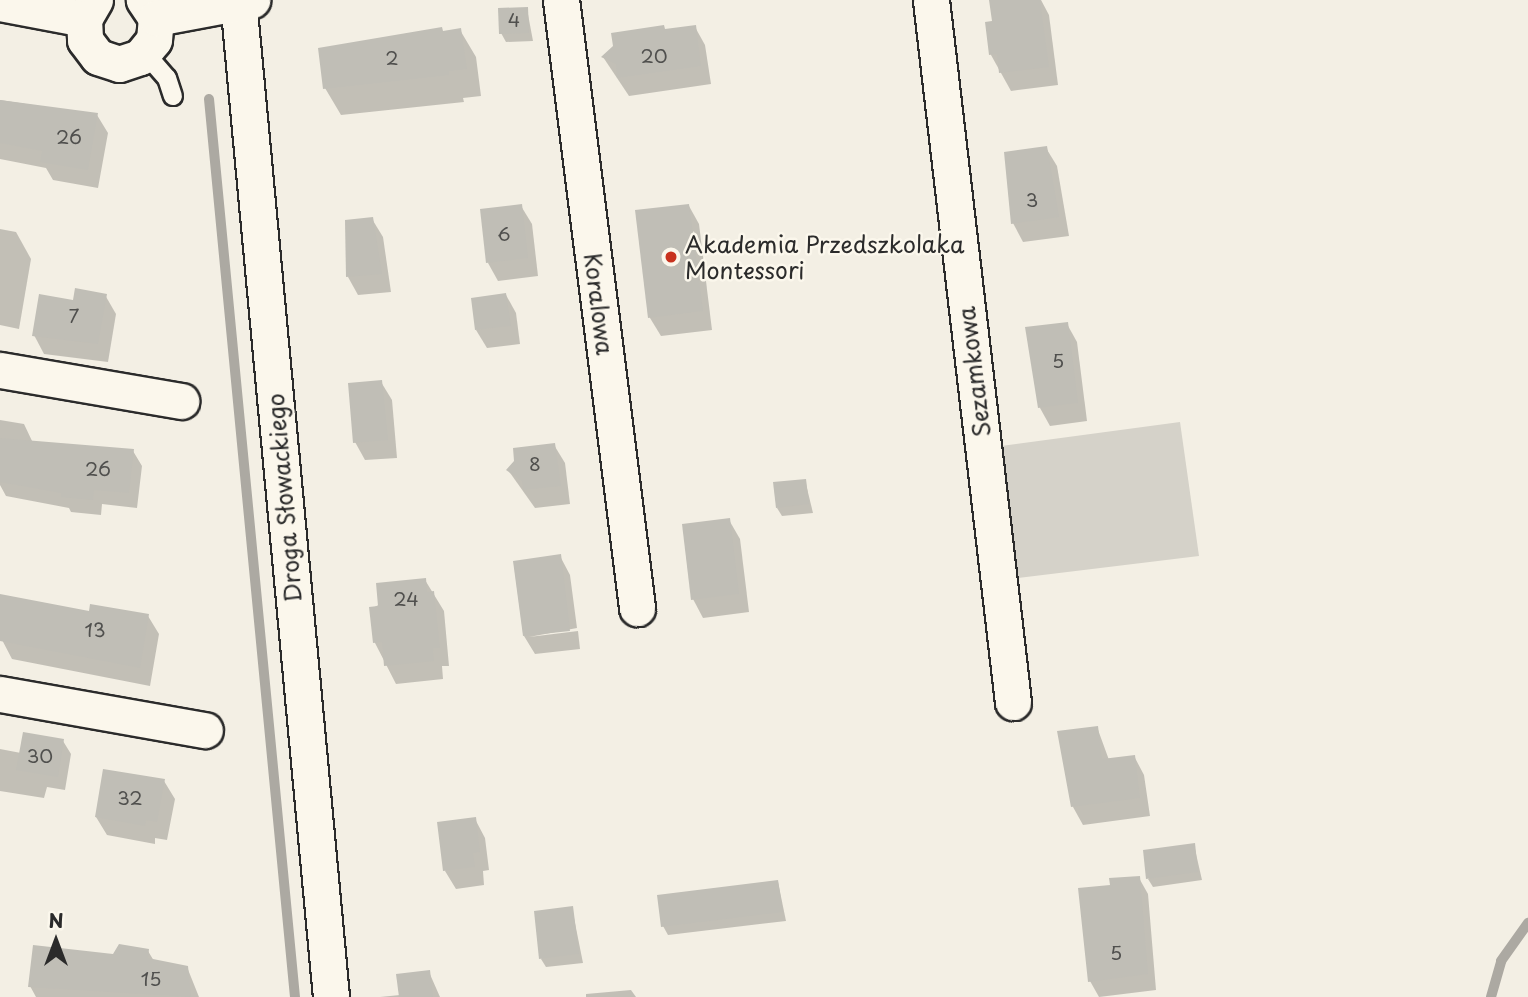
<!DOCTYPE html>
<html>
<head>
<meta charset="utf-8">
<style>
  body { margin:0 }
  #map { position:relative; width:1528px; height:997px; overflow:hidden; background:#f3efe4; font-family:"Playpen Sans",sans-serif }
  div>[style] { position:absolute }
  .green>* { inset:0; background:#d5d2c9 }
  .shadow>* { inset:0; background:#0003 }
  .stream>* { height:10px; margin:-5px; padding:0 5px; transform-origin:5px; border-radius:5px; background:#aca9a2 }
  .building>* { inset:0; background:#c0beb6 }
  .roads { filter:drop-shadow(2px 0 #2b2b2b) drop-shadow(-2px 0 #2b2b2b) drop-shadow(0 2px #2b2b2b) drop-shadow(0 -2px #2b2b2b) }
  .service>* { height:18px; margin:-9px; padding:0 9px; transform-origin:9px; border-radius:9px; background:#fbf7ec }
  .minor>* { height:35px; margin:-17.5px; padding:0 17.5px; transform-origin:17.5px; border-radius:17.5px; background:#fbf7ec }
  .dots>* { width:19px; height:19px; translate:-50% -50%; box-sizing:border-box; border:4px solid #fbf7ec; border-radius:50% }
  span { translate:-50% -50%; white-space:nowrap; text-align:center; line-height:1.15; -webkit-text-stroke:5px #fbf7ec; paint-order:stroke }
  .number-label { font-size:19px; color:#50504e }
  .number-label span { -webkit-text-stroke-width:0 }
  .poi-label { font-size:23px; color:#2b2b2b }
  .left { translate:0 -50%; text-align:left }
  .street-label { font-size:23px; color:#2b2b2b }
  .north { position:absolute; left:21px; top:906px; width:70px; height:70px; -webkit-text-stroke:5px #fbf7ec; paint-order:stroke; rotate:0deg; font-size:19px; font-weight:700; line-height:28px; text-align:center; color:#2b2b2b }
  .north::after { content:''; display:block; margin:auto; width:24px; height:32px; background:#2b2b2b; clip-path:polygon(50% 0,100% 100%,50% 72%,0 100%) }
</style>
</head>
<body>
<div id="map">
  <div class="green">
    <div style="clip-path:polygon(1180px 422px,1199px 556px,1018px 578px,1001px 446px)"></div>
  </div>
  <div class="shadow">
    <div style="clip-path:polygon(1015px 0,1041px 0,1049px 15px,1058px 85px,1011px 91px,991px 55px,994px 22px)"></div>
    <div style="clip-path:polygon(527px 9px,533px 41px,506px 42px,501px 33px)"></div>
    <div style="clip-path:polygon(695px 27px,705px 45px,711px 84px,629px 96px,603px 57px,665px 31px)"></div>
    <div style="clip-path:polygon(460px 30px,476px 57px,481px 96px,463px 98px,464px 102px,341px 115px,325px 88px)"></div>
    <div style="clip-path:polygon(0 100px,97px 115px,108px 133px,98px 188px,53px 180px,46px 168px,0 159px)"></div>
    <div style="clip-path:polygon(1046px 148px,1057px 166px,1069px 236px,1023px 242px,1013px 223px)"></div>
    <div style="clip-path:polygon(521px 206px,532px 224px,538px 276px,498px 281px,488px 263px)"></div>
    <div style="clip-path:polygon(689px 206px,699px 224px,712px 330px,661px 336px,650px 318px,637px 212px)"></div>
    <div style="clip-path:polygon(372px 219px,383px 237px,391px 292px,358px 295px,348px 277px)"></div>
    <div style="clip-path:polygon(0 229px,16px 232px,31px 259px,19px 329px,0 325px)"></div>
    <div style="clip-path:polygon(105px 295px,116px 314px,108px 362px,44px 354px,34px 335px)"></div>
    <div style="clip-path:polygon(506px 295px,516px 313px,520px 344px,487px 348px,476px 330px)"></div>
    <div style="clip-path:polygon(1067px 324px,1077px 342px,1087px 421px,1050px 426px,1040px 408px)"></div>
    <div style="clip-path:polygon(381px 382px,392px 400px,397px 458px,365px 460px,355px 442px)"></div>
    <div style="clip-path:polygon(0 420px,24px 424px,33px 443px,133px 451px,142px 466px,137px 508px,102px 504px,101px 515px,71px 512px,69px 508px,6px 496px,0 485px)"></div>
    <div style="clip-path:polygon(554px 445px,565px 463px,570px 504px,535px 508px,508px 470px)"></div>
    <div style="clip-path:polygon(805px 480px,813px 513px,782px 516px,777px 508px)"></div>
    <div style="clip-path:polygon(729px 520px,740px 539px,749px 612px,703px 618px,693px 599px)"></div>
    <div style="clip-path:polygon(560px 556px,570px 575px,577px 628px,529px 637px,578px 631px,580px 649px,535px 654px,524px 636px)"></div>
    <div style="clip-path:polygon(425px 580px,444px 611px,449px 666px,442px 666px,443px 679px,396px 684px,375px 643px,371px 609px)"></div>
    <div style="clip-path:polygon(0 595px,90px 613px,148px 616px,159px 634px,150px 686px,12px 659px,0 636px)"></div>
    <div style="clip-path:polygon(1097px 727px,1109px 760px,1134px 756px,1144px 775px,1150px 816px,1083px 825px,1073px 807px)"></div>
    <div style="clip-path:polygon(63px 741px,71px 754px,65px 790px,47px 787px,44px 798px,0 791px,0 749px,21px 753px)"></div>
    <div style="clip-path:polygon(164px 781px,175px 799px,167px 840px,155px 838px,155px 844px,107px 835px,96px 817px)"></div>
    <div style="clip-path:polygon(475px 819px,485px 838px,489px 870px,483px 871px,484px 885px,456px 889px,445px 871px)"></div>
    <div style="clip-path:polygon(1194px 845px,1202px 880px,1153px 887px,1148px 879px)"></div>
    <div style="clip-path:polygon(1139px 878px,1148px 894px,1156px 990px,1099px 997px,1090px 981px,1112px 887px)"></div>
    <div style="clip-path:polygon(778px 882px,786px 921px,668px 935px,663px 926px)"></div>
    <div style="clip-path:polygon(572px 908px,583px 963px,546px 967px,541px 959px)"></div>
    <div style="clip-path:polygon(148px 951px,154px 961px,187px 967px,199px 997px,36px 997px,30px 986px,114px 956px)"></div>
    <div style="clip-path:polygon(429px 972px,440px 997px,380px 997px,400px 995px)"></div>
    <div style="clip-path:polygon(631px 990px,636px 997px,586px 997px,586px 994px)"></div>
  </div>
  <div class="stream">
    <div style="left:209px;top:99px;width:902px;rotate:84.53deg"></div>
    <div style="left:1491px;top:997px;width:37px;rotate:-74deg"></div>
    <div style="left:1501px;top:961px;width:47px;rotate:-54.6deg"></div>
  </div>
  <div class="building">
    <div style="clip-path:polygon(989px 0,1040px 0,1049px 67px,999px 73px,997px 54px,989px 55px,985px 22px,992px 21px)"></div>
    <div style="clip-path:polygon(528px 7px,529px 33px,499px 34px,498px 8px)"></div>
    <div style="clip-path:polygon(664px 25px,665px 29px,696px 25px,701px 66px,617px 78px,616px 64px,601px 57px,613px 46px,611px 33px)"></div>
    <div style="clip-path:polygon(442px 27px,443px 31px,461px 28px,467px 69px,449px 71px,449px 75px,323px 89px,318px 48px)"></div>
    <div style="clip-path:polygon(0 100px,98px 113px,88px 170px,40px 162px,42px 151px,0 143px)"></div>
    <div style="clip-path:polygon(1047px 146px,1059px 217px,1011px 224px,1004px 152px)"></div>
    <div style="clip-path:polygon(522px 204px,528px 258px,486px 263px,480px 209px)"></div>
    <div style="clip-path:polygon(689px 204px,703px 311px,648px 318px,635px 210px)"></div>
    <div style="clip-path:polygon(373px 217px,382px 274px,346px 277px,345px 220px)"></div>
    <div style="clip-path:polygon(75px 288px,107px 294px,98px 344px,32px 336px,39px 294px,73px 300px)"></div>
    <div style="clip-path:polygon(506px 293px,511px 326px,475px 330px,471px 298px)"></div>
    <div style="clip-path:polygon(1068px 322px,1078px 403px,1038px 408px,1025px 327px)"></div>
    <div style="clip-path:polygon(382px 380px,388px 440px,353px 443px,348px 383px)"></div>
    <div style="clip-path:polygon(0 438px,134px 449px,129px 493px,94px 490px,93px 500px,61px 497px,61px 493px,0 482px)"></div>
    <div style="clip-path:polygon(555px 443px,561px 486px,523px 490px,522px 481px,506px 470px,514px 461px,513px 448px)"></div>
    <div style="clip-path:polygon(806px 479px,809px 504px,776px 508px,773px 482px)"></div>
    <div style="clip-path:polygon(730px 518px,739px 594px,691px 600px,682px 524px)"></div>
    <div style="clip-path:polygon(561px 554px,570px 631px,523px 636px,513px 561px)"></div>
    <div style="clip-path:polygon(426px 578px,427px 592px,434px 591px,440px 648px,433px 648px,434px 661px,384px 666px,382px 642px,373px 643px,369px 607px,378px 606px,376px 583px)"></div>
    <div style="clip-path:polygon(0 594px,89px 611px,90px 604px,149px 614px,140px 668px,0 641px)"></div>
    <div style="clip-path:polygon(1098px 726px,1102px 759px,1135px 755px,1140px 798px,1071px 807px,1057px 731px)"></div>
    <div style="clip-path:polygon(23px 732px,64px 739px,58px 777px,16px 770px)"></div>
    <div style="clip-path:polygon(103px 769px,165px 779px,157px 822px,146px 820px,145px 826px,95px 817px)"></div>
    <div style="clip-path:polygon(476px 817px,480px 852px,473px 853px,475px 867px,443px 871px,437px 822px)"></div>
    <div style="clip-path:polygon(1195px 843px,1198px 872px,1146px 879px,1143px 850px)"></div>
    <div style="clip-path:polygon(1140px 876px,1148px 974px,1088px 982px,1078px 888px,1110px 885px,1109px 878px)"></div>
    <div style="clip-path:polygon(778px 880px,783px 912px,661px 927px,657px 895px)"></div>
    <div style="clip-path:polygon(573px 906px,579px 954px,539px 959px,534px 911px)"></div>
    <div style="clip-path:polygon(119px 944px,149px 949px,148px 958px,188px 966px,191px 997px,28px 987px,33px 945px,113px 954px)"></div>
    <div style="clip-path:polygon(430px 970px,433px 997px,399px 997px,396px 974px)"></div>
  </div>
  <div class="roads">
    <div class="service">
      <div style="left:145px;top:53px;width:33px;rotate:49deg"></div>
      <div style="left:167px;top:78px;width:19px;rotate:72deg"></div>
    </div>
    <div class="minor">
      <div style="left:95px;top:0;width:22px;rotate:120deg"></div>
      <div style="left:84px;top:19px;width:21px;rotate:87deg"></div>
      <div style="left:85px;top:40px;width:21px;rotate:53deg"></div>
      <div style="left:98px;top:57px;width:22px;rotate:18deg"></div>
      <div style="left:119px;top:64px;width:22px;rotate:-18deg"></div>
      <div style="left:140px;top:57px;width:22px;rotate:-51deg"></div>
      <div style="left:154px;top:40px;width:22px;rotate:-85deg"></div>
      <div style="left:156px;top:18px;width:22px;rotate:-124deg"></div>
      <div style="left:238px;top:0;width:1001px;rotate:84.67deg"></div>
      <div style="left:561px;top:0;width:613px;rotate:82.87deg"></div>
      <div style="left:931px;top:0;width:707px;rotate:83.34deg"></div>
      <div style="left:0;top:3px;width:86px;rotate:10.8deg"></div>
      <div style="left:156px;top:18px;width:98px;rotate:-10.6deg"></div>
      <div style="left:0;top:370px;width:184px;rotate:9.7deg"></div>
      <div style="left:0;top:694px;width:208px;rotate:10deg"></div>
    </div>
  </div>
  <div class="dots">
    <div style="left:671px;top:257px;background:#c8321e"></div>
  </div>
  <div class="number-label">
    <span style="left:514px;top:20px">4</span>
    <span style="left:654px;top:56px">20</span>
    <span style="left:392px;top:58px">2</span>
    <span style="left:69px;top:137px">26</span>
    <span style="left:1032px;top:200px">3</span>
    <span style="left:504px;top:234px">6</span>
    <span style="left:74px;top:316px">7</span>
    <span style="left:1058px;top:361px">5</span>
    <span style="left:535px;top:464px">8</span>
    <span style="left:98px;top:469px">26</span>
    <span style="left:406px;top:599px">24</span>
    <span style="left:95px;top:630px">13</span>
    <span style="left:40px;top:756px">30</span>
    <span style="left:130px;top:798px">32</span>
    <span style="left:1116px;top:953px">5</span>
    <span style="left:151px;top:979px">15</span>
  </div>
  <div class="poi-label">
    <span class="left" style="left:685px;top:257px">Akademia Przedszkolaka<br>Montessori</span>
  </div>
  <div class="street-label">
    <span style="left:599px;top:304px;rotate:83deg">Koralowa</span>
    <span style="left:974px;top:372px;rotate:-97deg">Sezamkowa</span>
    <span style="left:284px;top:498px;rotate:-95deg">Droga Słowackiego</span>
  </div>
  <div class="north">N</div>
</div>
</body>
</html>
